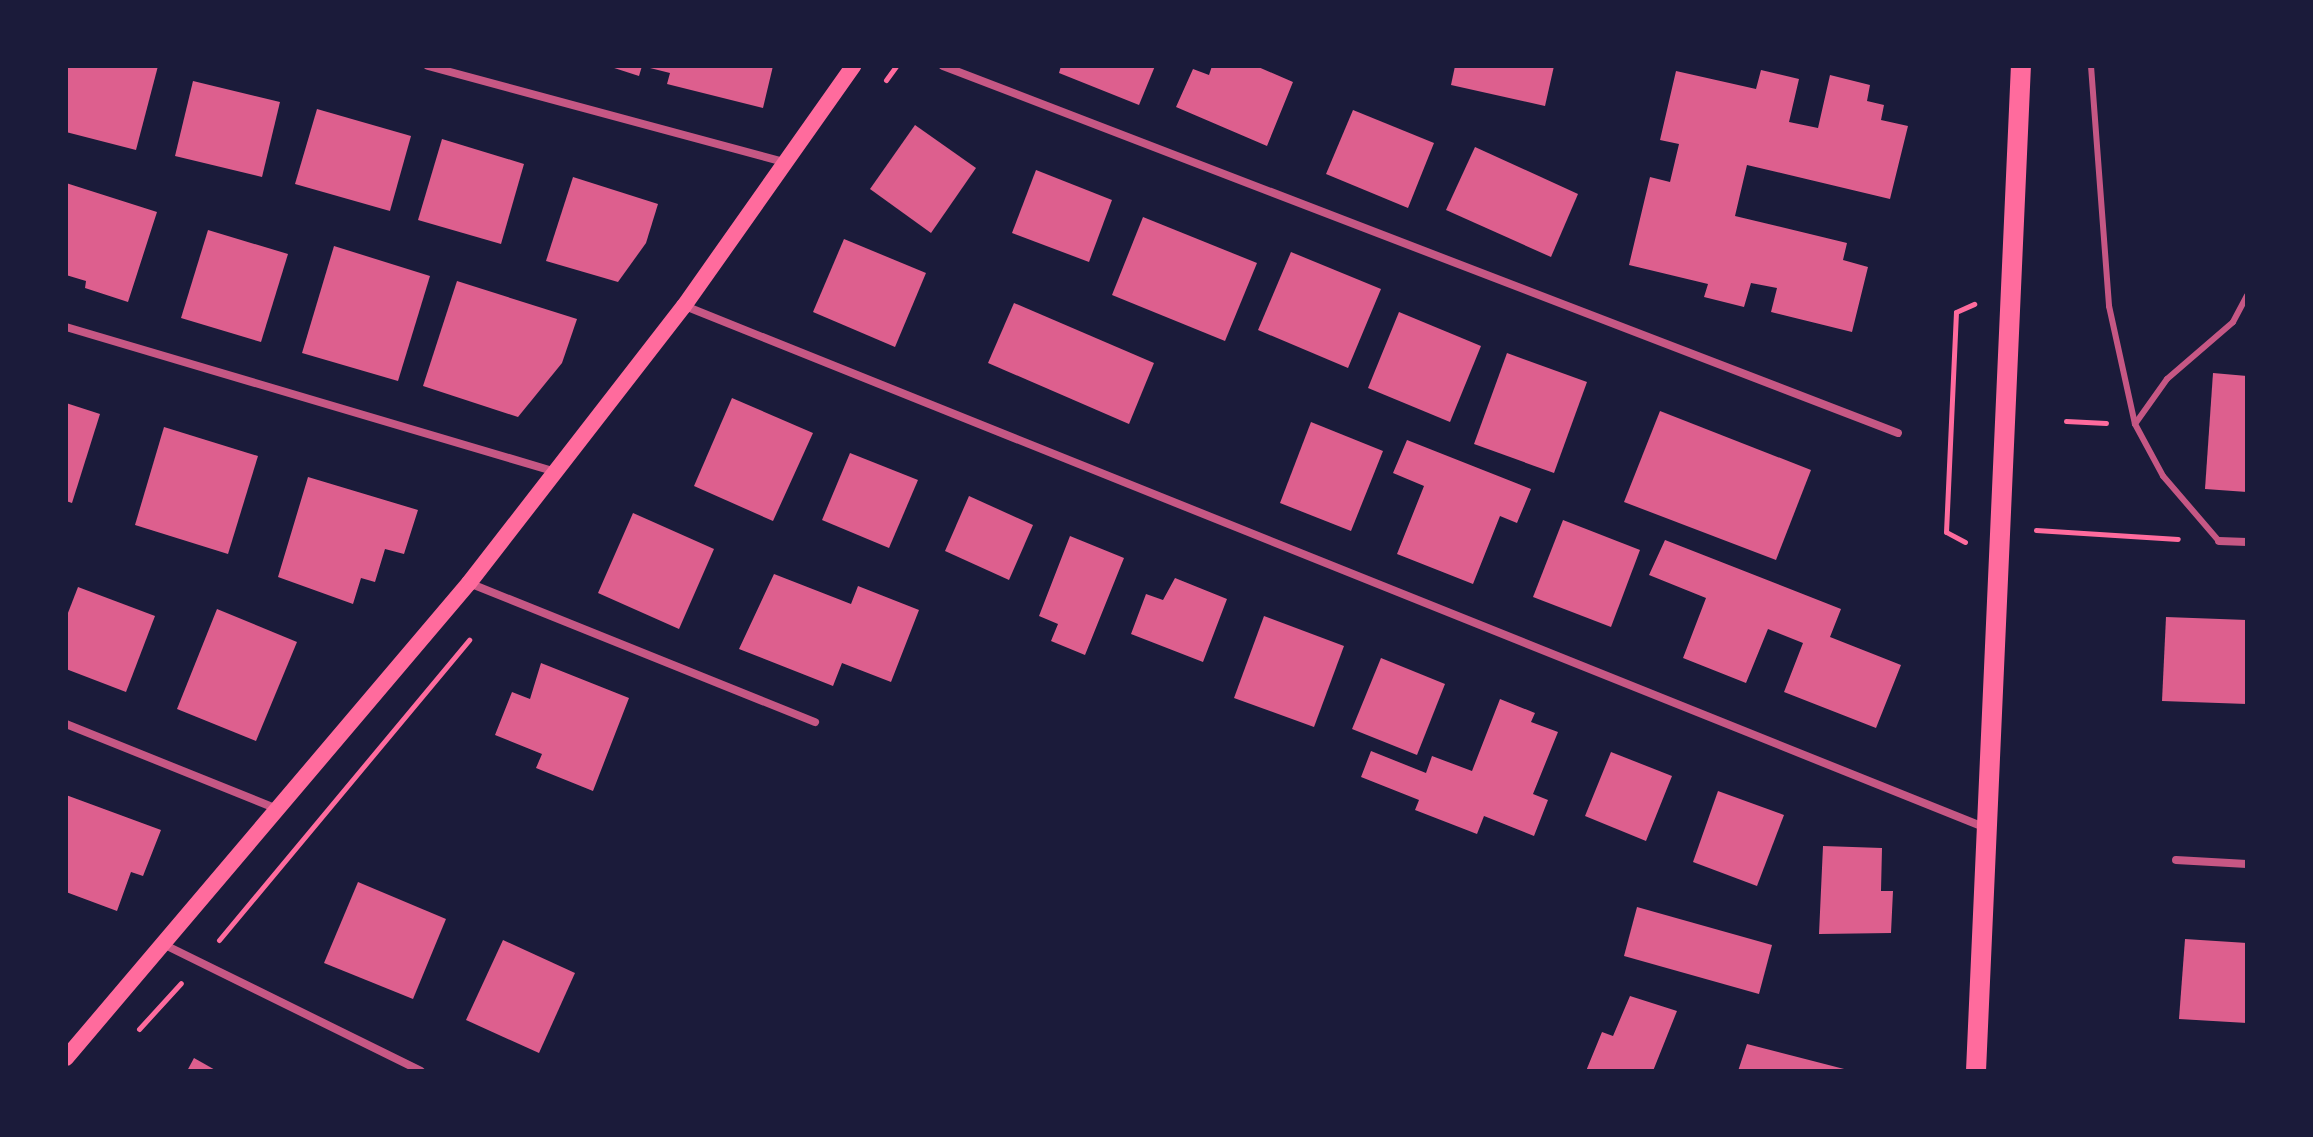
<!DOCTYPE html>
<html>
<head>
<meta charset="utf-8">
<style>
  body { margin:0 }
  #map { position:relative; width:2313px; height:1137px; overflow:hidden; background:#1b1b3a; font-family:"IBM Plex Sans",sans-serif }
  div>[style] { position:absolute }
  .building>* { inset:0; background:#dd5f8e }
  .path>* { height:5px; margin:-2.5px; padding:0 2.5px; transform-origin:2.5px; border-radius:2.5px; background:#ff6b9d }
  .service>* { height:6px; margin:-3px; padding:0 3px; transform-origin:3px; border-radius:3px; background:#c65784 }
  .minor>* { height:8px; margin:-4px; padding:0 4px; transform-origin:4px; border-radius:4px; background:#c65784 }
  .secondary>* { height:16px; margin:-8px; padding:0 8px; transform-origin:8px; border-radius:8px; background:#ff6b9d }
  .primary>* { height:20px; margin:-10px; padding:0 10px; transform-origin:10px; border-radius:10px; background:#ff6b9d }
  span { translate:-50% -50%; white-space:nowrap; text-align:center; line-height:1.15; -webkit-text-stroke:8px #1b1b3a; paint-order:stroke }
  .frame { position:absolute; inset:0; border:68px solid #1b1b3a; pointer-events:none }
</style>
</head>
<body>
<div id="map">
  <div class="building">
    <div style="clip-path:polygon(66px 66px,158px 66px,136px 150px,66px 132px)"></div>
    <div style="clip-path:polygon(608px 66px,642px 66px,639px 76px)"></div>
    <div style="clip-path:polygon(773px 66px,763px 108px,667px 84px,670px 73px,646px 67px)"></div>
    <div style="clip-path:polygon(1061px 66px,1155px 66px,1139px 105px,1059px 73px)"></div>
    <div style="clip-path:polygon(1212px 66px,1256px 66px,1293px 82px,1267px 146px,1176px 107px,1193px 69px,1209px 75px)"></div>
    <div style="clip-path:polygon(1455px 66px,1554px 66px,1545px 106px,1451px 85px)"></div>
    <div style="clip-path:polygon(1761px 70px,1799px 79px,1789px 122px,1818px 128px,1830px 75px,1870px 85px,1867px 101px,1884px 105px,1881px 120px,1908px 126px,1890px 199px,1747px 165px,1735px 216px,1847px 243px,1843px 260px,1868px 267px,1852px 332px,1771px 312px,1777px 288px,1751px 283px,1744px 307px,1704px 297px,1708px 284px,1629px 265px,1650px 177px,1670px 182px,1679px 144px,1660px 140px,1676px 71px,1756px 89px)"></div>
    <div style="clip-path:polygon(193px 81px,280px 102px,262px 177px,175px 156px)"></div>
    <div style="clip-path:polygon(317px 109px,411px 136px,390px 211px,295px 184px)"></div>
    <div style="clip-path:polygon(1353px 110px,1434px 143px,1408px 208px,1326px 174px)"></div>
    <div style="clip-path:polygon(915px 125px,976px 168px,931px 233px,870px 189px)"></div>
    <div style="clip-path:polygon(442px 139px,524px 164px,501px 244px,418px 220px)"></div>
    <div style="clip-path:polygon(1475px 147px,1578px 194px,1551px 257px,1446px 210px)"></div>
    <div style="clip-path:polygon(1036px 170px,1112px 200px,1089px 262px,1012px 233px)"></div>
    <div style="clip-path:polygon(573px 177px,658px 204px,646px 243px,618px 282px,546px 261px)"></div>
    <div style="clip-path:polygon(66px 183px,157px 212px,128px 302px,85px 288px,86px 281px,66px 275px)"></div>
    <div style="clip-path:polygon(1143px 217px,1257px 263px,1225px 341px,1112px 295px)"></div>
    <div style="clip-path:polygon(208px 230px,288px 254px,261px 342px,181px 318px)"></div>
    <div style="clip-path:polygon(844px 239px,926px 273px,895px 347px,813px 312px)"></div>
    <div style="clip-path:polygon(334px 246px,430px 276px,398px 381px,302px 353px)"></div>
    <div style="clip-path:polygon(1291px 252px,1381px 289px,1348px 368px,1258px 330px)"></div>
    <div style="clip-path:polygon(457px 281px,577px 319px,562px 363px,518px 417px,423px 386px)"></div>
    <div style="clip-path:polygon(1014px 303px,1154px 363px,1129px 424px,988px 363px)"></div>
    <div style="clip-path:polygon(1399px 312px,1481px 346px,1450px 422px,1368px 388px)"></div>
    <div style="clip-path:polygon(1507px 353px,1587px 382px,1554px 473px,1474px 444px)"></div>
    <div style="clip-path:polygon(2213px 373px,2247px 376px,2247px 492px,2205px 489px)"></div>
    <div style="clip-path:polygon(732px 398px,813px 433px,773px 521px,694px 486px)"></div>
    <div style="clip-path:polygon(66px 403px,100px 414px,72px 503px,66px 501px)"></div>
    <div style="clip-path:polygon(1660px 411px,1811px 470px,1776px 560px,1624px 502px)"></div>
    <div style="clip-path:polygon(1311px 422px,1383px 451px,1351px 531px,1280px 503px)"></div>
    <div style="clip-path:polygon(164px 427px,258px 456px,228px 554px,135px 525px)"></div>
    <div style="clip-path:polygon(1407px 440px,1531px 489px,1517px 523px,1500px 516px,1473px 584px,1397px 554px,1424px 486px,1393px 473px)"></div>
    <div style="clip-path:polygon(850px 453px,918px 480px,889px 548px,822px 520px)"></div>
    <div style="clip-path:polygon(308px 477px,418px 510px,404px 554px,385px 549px,375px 582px,361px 578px,353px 604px,278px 577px)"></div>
    <div style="clip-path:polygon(969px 496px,1033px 525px,1009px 580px,945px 551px)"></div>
    <div style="clip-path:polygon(633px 513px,714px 549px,679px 629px,598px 593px)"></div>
    <div style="clip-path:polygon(1563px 520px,1640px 550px,1611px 627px,1533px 597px)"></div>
    <div style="clip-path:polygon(1070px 536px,1124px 558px,1085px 655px,1051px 641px,1058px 624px,1039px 616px)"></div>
    <div style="clip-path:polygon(1665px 540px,1841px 609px,1830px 637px,1901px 665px,1876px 728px,1784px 692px,1803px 643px,1768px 629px,1746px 683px,1683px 658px,1706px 598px,1649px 575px)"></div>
    <div style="clip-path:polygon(774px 574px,851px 604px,858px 586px,919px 610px,891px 682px,842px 663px,833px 686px,739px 649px)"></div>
    <div style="clip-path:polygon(1175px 578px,1227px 599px,1203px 662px,1131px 634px,1146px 594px,1163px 600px)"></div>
    <div style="clip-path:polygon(78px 587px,155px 616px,126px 692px,66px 669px,66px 618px)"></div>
    <div style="clip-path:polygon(217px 609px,297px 642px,256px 741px,177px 709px)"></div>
    <div style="clip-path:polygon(1264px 616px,1344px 646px,1314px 727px,1234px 698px)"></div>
    <div style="clip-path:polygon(2166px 617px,2247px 620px,2247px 704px,2162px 701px)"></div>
    <div style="clip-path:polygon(1381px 658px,1445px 684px,1417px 755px,1352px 729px)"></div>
    <div style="clip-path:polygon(541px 663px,629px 698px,593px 791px,536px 768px,542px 754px,495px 735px,512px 692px,530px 699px)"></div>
    <div style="clip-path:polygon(1500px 699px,1535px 713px,1531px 722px,1558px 732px,1533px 794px,1548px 800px,1534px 836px,1484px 816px,1477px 834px,1415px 810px,1419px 800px,1361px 777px,1371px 751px,1426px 773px,1432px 756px,1472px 771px)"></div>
    <div style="clip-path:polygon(1611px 752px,1672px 776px,1646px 841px,1585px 816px)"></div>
    <div style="clip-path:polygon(1718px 791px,1784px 815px,1757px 886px,1693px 862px)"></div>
    <div style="clip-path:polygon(66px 795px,161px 830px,143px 876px,131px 872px,117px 911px,66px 892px)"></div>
    <div style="clip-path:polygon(1823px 846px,1882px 848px,1881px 891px,1893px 891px,1891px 933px,1819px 934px)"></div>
    <div style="clip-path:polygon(358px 882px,446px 919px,413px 999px,324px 963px)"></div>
    <div style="clip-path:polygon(1637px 907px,1772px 945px,1759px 994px,1624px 956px)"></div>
    <div style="clip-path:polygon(2185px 939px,2247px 943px,2247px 1023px,2179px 1019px)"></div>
    <div style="clip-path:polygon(503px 940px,575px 973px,539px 1053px,466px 1020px)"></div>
    <div style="clip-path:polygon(1630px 996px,1677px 1011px,1653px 1071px,1586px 1071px,1602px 1032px,1613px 1036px)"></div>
    <div style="clip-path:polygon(1747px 1044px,1848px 1070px,1848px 1071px,1738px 1071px)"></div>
    <div style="clip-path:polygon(194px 1058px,217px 1071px,187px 1071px)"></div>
  </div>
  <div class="path">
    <div style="left:886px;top:80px;width:17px;rotate:-54deg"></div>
    <div style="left:2066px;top:421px;width:40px;rotate:2.9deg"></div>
    <div style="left:2036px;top:530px;width:142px;rotate:3.6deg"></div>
    <div style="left:1965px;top:542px;width:21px;rotate:-152deg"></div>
    <div style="left:1946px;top:532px;width:220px;rotate:-87.4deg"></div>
    <div style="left:1956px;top:312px;width:20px;rotate:-24deg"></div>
    <div style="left:219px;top:940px;width:391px;rotate:-50.2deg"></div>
    <div style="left:139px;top:1029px;width:62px;rotate:-47.6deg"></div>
  </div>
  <div class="service">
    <div style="left:2091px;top:66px;width:241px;rotate:85.7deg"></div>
    <div style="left:2109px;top:306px;width:121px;rotate:77.6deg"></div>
    <div style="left:2135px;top:424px;width:59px;rotate:61.7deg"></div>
    <div style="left:2163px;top:476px;width:86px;rotate:49.3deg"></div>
    <div style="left:2135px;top:424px;width:55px;rotate:-54.6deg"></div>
    <div style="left:2167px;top:379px;width:87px;rotate:-40.8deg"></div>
    <div style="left:2233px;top:322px;width:30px;rotate:-62deg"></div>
  </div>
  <div class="minor">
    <div style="left:428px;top:66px;width:370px;rotate:15.1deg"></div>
    <div style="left:943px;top:66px;width:1023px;rotate:21.02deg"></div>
    <div style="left:685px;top:306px;width:1402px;rotate:21.86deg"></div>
    <div style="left:66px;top:327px;width:511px;rotate:16.48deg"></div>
    <div style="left:2219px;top:541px;width:28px;rotate:2deg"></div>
    <div style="left:469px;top:583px;width:373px;rotate:21.9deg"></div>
    <div style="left:66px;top:724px;width:227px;rotate:21.9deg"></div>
    <div style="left:2176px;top:860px;width:71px;rotate:3.2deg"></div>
    <div style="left:165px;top:945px;width:285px;rotate:26.2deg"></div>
  </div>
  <div class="secondary">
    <div style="left:66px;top:1058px;width:623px;rotate:-49.69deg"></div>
    <div style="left:469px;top:583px;width:351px;rotate:-52.2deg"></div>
    <div style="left:684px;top:306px;width:294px;rotate:-54.8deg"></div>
  </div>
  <div class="primary">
    <div style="left:1976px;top:1071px;width:1006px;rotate:-87.44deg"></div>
  </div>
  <div class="frame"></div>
</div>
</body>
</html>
